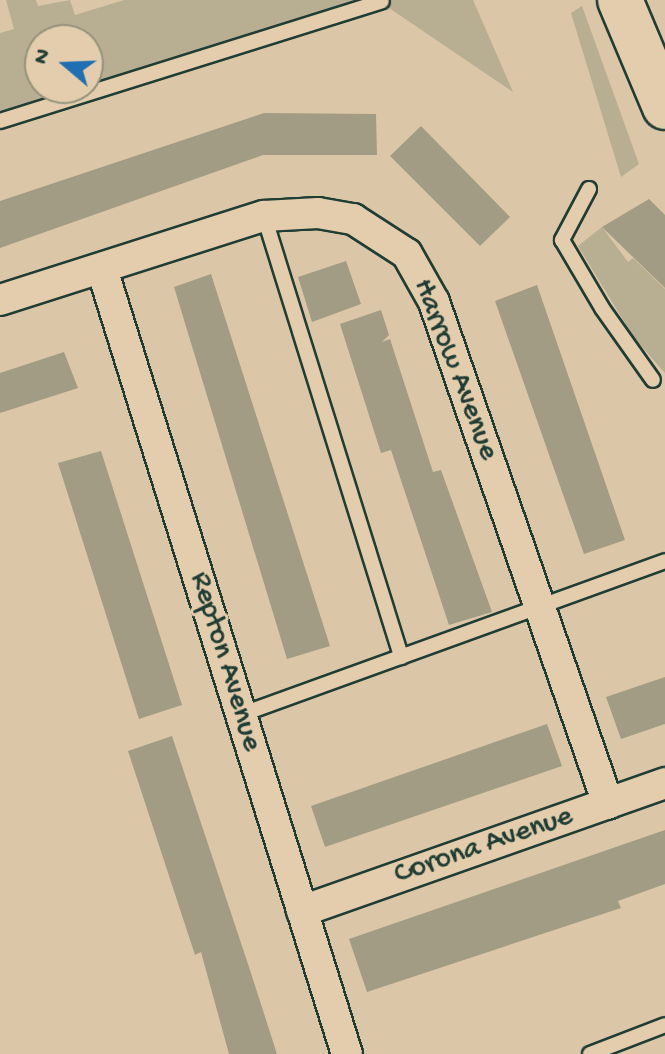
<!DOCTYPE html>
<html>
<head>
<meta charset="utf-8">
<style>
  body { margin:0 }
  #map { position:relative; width:665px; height:1054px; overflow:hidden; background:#dbc7a7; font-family:"Gochi Hand",sans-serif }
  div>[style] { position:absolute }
  .green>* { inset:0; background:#b8ae92 }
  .building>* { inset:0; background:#a19c83 }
  .roads { filter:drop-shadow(2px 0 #1f3d34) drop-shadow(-2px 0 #1f3d34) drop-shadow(0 2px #1f3d34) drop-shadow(0 -2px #1f3d34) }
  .service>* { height:14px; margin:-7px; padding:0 7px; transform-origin:7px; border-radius:7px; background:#e3cdac }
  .minor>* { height:30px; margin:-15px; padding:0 15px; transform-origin:15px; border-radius:15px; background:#e3cdac }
  .primary>* { height:44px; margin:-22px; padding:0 22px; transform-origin:22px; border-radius:22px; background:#e3cdac }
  span { translate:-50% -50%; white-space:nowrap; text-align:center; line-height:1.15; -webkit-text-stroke:6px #e3cdac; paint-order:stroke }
  .street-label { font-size:30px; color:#1f3d34 }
  .north { position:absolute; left:24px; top:24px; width:80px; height:80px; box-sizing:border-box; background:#e3cdac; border:2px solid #95937c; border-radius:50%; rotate:289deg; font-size:22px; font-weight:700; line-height:32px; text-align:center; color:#1f3d34 }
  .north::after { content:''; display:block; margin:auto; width:28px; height:36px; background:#1f6fb2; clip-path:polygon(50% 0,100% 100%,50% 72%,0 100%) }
</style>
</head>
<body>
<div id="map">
  <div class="green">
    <div style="clip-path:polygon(6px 0,36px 0,38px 6px,70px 0,75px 15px,124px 0,362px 0,88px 87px,88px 40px,40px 40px,40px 88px,84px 88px,0 114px,0 33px,14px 29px)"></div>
    <div style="clip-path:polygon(385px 0,473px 0,513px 92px,389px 8px)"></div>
    <div style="clip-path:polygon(582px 6px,639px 164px,621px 177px,571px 13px)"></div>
    <div style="clip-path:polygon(602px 227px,628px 262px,633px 258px,665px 289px,665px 373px,634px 338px,578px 246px)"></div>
  </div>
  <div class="building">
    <div style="clip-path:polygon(264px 113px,376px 114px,377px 155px,263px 155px,0 248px,0 201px)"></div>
    <div style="clip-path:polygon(421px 126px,510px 217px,480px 246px,390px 156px)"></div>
    <div style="clip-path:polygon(649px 199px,665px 215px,665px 288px,602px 227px)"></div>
    <div style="clip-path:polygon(346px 261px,361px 304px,312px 322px,298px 277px)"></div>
    <div style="clip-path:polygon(211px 274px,330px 646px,287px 659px,174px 287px)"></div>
    <div style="clip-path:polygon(537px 285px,625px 540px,584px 554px,495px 301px)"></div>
    <div style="clip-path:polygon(381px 310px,389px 335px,382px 342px,390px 339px,433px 472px,441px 470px,492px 612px,449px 625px,391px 450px,381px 453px,340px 324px)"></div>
    <div style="clip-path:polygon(64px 352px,78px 388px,0 413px,0 373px)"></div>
    <div style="clip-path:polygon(101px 451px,182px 705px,139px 719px,58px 463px)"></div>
    <div style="clip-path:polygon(665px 677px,665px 724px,621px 739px,606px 697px)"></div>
    <div style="clip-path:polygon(547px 724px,562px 766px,325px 847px,311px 806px)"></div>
    <div style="clip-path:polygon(172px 736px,249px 967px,277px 1054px,229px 1054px,201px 952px,195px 955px,128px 751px)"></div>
    <div style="clip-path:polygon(665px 830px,665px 884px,618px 901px,621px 908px,367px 992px,349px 939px)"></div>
  </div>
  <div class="roads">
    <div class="service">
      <div style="left:0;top:121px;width:400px;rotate:-17.4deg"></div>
      <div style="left:589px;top:189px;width:58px;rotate:117.9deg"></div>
      <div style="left:562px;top:240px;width:79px;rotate:59.5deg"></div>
      <div style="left:602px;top:308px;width:88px;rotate:54.7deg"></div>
      <div style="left:264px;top:216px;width:462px;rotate:72.7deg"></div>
      <div style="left:240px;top:715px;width:452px;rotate:-19.9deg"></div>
      <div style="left:590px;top:1054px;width:80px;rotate:-21.1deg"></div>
    </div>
    <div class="minor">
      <div style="left:102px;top:269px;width:822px;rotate:72.67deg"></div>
      <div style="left:0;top:300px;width:277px;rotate:-17.7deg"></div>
      <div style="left:264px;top:216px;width:54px;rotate:-3.2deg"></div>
      <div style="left:318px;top:213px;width:36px;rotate:10deg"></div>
      <div style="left:353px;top:219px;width:64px;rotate:32.9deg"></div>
      <div style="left:407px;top:254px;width:55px;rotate:60.6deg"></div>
      <div style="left:434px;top:302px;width:531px;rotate:70.88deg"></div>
      <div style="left:302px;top:911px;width:385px;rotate:-19.4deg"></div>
    </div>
    <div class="primary">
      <div style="left:620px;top:0;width:116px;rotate:67.2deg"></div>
    </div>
  </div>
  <div class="street-label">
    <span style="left:454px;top:370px;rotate:69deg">Harrow Avenue</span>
    <span style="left:224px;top:662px;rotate:73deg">Repton Avenue</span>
    <span style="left:484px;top:847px;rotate:-19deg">Corona Avenue</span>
  </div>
  <div class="north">N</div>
</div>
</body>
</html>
